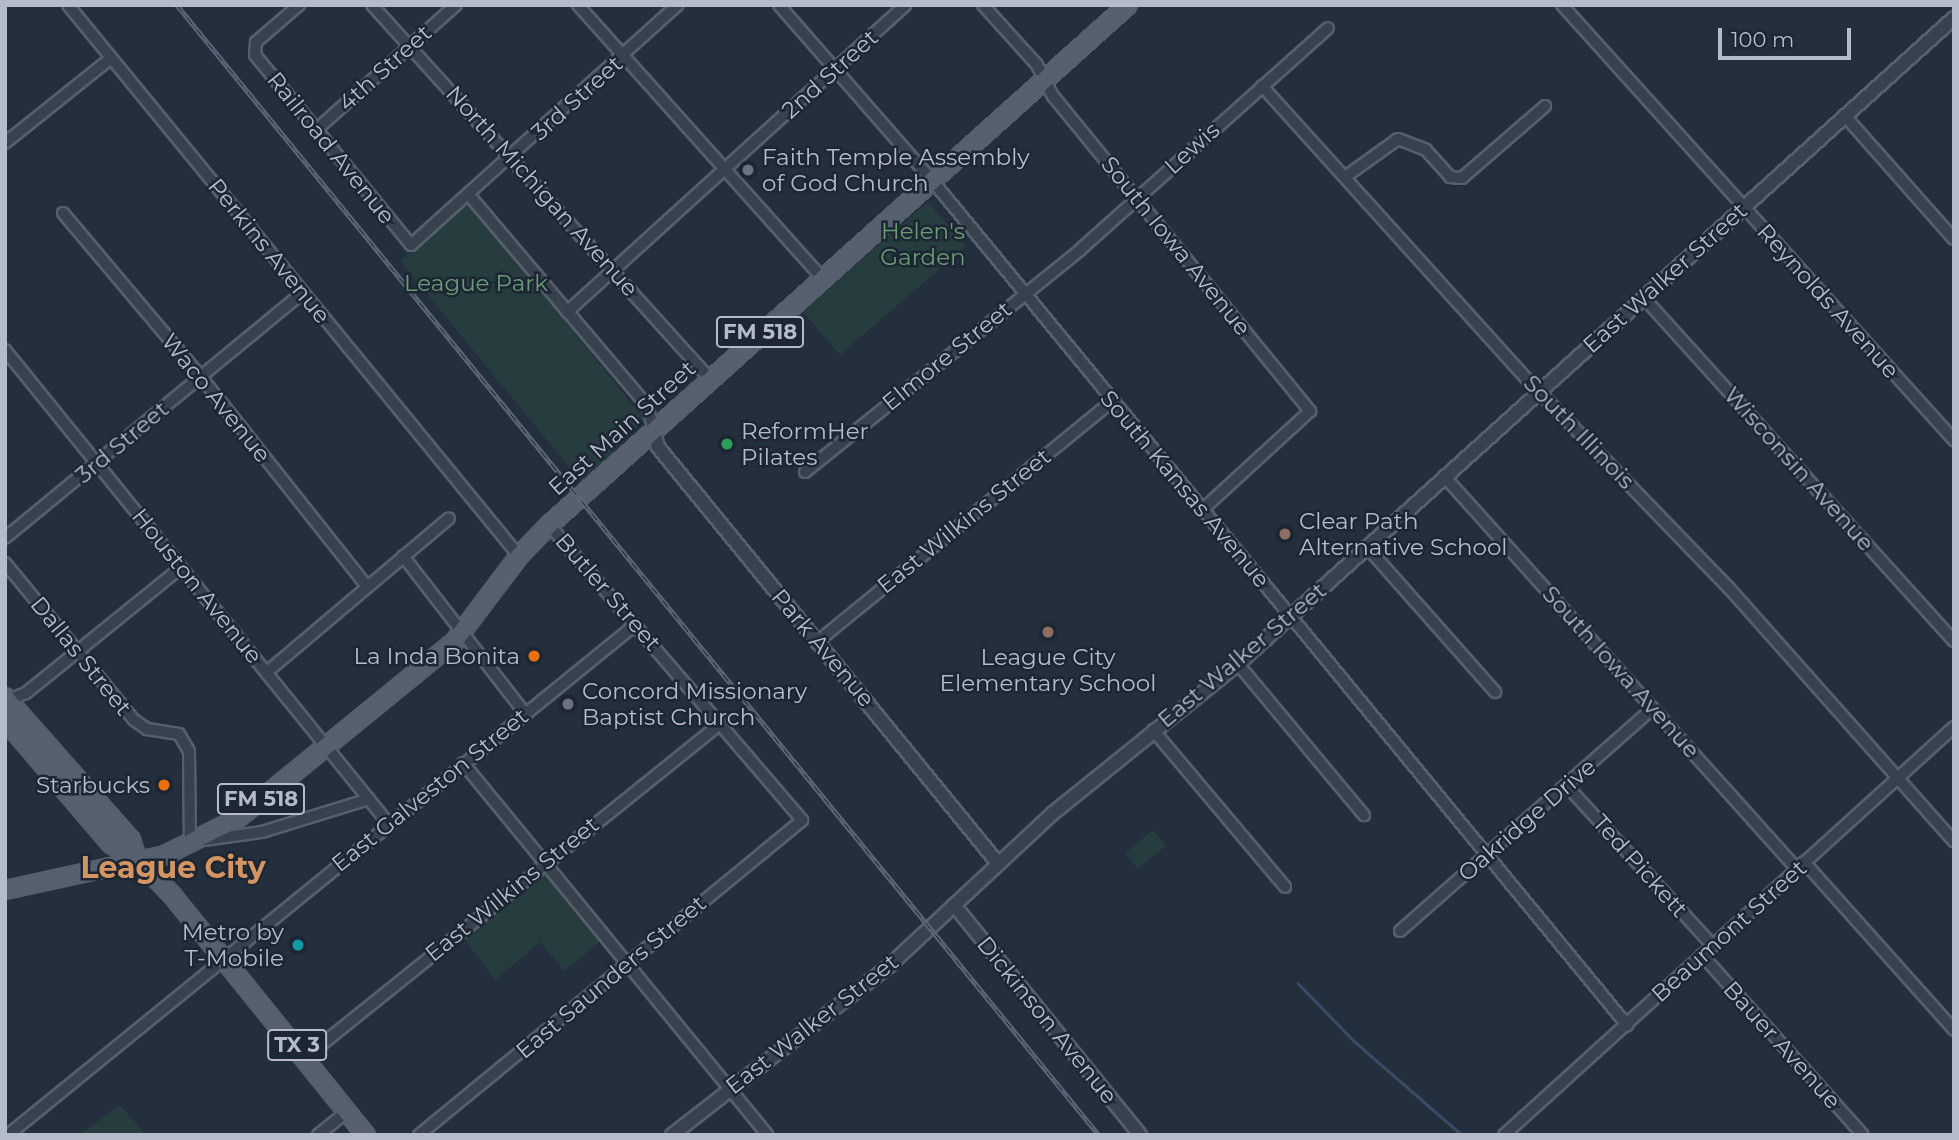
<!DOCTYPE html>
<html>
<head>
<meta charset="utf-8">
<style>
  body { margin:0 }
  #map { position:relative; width:1959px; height:1140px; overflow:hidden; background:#242f3e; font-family:Montserrat,sans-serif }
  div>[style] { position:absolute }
  .green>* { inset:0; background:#263c3f }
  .stream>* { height:2.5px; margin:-1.25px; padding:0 1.25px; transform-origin:1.25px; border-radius:1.25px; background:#394c67 }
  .roads { filter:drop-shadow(2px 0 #565f6c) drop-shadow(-2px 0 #565f6c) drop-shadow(0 2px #565f6c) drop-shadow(0 -2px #565f6c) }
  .minor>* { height:10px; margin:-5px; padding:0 5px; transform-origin:5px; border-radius:5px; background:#38414e }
  .tertiary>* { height:12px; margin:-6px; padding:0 6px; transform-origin:6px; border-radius:6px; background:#38414e }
  .primary>* { height:16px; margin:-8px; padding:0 8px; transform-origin:8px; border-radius:8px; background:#56606e }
  .rail>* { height:5px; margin-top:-2.5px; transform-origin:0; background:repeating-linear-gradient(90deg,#1d2633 0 8px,#5a6575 0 16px); box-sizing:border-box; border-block:2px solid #5a6575 }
  .dots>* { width:19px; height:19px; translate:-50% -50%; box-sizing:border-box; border:4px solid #1d2633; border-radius:50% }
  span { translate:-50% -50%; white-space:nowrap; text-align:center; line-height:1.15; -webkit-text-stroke:5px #1d2633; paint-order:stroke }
  .shield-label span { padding:2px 5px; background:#1d2633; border:2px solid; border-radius:5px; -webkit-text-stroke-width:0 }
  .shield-label { font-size:21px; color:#b4bcc9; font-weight:700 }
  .street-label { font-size:23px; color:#b4bcc9 }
  .poi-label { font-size:23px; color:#b4bcc9 }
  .left { translate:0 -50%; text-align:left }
  .right { translate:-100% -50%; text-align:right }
  .park-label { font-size:23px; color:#6b9a76 }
  .district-label { font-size:30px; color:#d59563; font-weight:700 }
  .frame { position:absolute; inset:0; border:7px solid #b4bcc9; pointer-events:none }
  .scale { position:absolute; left:1718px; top:28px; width:133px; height:32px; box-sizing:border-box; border:4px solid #b4bcc9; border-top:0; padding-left:9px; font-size:21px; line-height:24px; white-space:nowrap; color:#b4bcc9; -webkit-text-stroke:5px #1d2633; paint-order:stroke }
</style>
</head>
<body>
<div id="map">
  <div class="green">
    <div style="clip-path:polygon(469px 202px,645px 420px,582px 483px,400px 261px)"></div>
    <div style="clip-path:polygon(928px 202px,966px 246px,840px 355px,802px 311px)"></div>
    <div style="clip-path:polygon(1153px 830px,1166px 846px,1138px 869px,1125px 853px)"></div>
    <div style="clip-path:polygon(547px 873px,602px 940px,564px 971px,540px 942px,495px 980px,463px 937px)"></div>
    <div style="clip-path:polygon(120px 1105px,147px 1135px,79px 1135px)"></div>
  </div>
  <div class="stream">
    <div style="left:1298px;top:983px;width:81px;rotate:46deg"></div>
    <div style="left:1354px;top:1041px;width:143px;rotate:41deg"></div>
  </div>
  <div class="roads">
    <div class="minor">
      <div style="left:68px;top:5px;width:712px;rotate:50.7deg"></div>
      <div style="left:299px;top:5px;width:57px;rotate:139.3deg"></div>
      <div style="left:256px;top:42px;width:13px;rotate:94deg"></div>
      <div style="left:255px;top:55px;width:246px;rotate:50.6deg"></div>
      <div style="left:411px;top:245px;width:359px;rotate:-42deg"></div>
      <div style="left:372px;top:5px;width:504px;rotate:47.89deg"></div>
      <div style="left:578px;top:5px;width:365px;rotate:48.2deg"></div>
      <div style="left:779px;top:5px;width:231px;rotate:48.9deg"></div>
      <div style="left:931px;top:179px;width:1096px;rotate:50.56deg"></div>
      <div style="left:983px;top:5px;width:81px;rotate:48deg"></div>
      <div style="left:1037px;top:65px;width:35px;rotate:63deg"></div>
      <div style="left:1053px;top:96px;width:407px;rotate:50.8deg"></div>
      <div style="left:1310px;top:411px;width:147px;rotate:137.5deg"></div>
      <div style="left:1562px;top:5px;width:586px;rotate:47.98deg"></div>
      <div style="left:1262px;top:86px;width:396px;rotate:47.9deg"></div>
      <div style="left:1528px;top:380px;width:289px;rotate:46deg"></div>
      <div style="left:1729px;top:588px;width:339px;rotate:48.4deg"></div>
      <div style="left:1845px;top:116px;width:164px;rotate:48.5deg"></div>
      <div style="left:315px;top:131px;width:189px;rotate:-41.8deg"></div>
      <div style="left:5px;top:143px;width:136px;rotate:-38.7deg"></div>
      <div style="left:1345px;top:177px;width:65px;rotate:-35.6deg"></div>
      <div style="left:1398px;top:139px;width:30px;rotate:21deg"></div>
      <div style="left:1426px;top:150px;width:36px;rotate:48deg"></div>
      <div style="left:1450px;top:177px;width:12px;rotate:5deg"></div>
      <div style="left:1462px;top:178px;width:110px;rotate:-40.9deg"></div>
      <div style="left:469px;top:195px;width:276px;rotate:49.8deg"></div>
      <div style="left:647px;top:406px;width:26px;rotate:74deg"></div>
      <div style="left:63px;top:213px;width:214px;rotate:49.9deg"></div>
      <div style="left:201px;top:377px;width:265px;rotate:51.6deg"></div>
      <div style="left:1644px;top:298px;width:462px;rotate:47.9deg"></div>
      <div style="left:567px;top:312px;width:457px;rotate:-42.2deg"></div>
      <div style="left:5px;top:350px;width:609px;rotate:51deg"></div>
      <div style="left:805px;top:472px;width:355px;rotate:-38.9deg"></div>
      <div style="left:1081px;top:249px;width:331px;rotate:-41.8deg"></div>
      <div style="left:1444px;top:476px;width:528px;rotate:48.07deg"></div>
      <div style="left:5px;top:538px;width:386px;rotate:-39.5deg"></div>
      <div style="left:1366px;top:546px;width:195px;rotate:48.5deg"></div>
      <div style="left:403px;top:556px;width:199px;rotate:52.2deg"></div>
      <div style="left:5px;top:563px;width:203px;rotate:50.6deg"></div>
      <div style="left:134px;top:720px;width:16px;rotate:35deg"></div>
      <div style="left:147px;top:729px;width:32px;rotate:9deg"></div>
      <div style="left:179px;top:734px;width:20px;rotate:60deg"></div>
      <div style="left:189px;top:751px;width:95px;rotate:89.4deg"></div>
      <div style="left:817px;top:642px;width:381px;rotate:-39.2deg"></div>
      <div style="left:1238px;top:664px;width:197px;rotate:50.2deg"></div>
      <div style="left:267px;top:672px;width:238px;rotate:-40.2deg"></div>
      <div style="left:8px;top:700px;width:19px;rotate:-21deg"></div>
      <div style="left:26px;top:693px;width:197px;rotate:-39deg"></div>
      <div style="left:1153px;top:730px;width:205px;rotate:49.9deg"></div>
      <div style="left:463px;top:763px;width:480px;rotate:50.7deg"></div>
      <div style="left:1567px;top:786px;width:215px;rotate:47.6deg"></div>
      <div style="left:204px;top:840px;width:59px;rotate:-7.9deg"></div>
      <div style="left:262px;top:832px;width:112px;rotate:-17.1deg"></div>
      <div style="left:1804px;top:862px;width:225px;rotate:48.2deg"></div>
      <div style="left:1400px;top:931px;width:337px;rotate:-41.4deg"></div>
      <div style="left:1702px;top:955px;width:241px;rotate:48.2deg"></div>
      <div style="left:306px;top:1057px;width:531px;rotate:-38.81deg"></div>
      <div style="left:8px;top:1135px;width:808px;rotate:-39.12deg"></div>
      <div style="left:318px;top:1135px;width:38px;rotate:-39deg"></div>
      <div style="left:419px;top:1135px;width:496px;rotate:-39.4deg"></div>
      <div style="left:802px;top:820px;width:389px;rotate:-130.6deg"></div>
      <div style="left:1504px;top:1135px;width:607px;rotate:-42.2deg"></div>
    </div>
    <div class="tertiary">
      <div style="left:654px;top:431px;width:16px;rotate:76deg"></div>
      <div style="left:658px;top:447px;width:536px;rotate:50.76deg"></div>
      <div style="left:954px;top:905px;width:296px;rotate:51deg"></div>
      <div style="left:672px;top:1135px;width:275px;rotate:-37.9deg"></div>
      <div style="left:889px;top:966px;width:223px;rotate:-43deg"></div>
      <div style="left:1052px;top:814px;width:239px;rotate:-38.9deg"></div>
      <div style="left:1238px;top:664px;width:964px;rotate:-42.06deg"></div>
    </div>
    <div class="primary">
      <div style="left:5px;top:697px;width:191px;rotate:48.6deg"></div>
      <div style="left:131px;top:840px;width:20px;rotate:72deg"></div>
      <div style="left:5px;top:720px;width:163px;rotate:49.5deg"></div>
      <div style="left:111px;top:844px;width:30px;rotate:30deg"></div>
      <div style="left:137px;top:859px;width:50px;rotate:45.8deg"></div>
      <div style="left:172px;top:895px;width:309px;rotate:51.1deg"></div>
      <div style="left:5px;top:890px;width:164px;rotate:-12.3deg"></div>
      <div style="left:165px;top:855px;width:80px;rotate:-26.6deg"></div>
      <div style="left:237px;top:819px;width:281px;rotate:-39.2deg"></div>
      <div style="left:455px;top:641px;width:106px;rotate:-53deg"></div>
      <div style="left:519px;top:556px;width:43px;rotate:-45.9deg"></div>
      <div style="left:549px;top:525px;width:778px;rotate:-41.93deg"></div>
    </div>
  </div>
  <div class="rail">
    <div style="left:177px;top:5px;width:1458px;rotate:50.79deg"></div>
  </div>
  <div class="dots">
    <div style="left:748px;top:170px;background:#6b7280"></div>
    <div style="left:727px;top:444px;background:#2e9e5b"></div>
    <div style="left:1285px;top:534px;background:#8d6e63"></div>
    <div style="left:1048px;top:632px;background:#8d6e63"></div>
    <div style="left:534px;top:656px;background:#e8710a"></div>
    <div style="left:568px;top:704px;background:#6b7280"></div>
    <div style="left:164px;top:785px;background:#e8710a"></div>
    <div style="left:298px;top:945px;background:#0f9aa8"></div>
  </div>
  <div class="shield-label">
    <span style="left:760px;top:332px">FM 518</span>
    <span style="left:261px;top:799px">FM 518</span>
    <span style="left:297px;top:1045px">TX 3</span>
  </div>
  <div class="street-label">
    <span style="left:385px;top:68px;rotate:-42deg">4th Street</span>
    <span style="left:830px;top:74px;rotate:-42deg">2nd Street</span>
    <span style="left:577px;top:98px;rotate:-42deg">3rd Street</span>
    <span style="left:331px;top:148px;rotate:51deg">Railroad Avenue</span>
    <span style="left:1192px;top:148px;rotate:-42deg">Lewis</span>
    <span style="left:542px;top:191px;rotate:48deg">North Michigan Avenue</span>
    <span style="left:1176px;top:246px;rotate:51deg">South Iowa Avenue</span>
    <span style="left:269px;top:251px;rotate:51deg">Perkins Avenue</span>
    <span style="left:1665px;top:278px;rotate:-42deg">East Walker Street</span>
    <span style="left:1828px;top:301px;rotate:48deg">Reynolds Avenue</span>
    <span style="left:947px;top:356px;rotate:-39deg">Elmore Street</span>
    <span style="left:216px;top:398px;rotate:51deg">Waco Avenue</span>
    <span style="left:622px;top:428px;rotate:-42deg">East Main Street</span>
    <span style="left:1579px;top:432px;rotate:46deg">South Illinois</span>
    <span style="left:122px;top:442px;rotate:-40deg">3rd Street</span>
    <span style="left:1799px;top:469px;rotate:48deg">Wisconsin Avenue</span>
    <span style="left:1185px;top:489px;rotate:50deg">South Kansas Avenue</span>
    <span style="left:964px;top:521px;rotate:-39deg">East Wilkins Street</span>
    <span style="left:197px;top:586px;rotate:51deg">Houston Avenue</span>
    <span style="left:608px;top:592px;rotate:49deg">Butler Street</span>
    <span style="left:823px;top:648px;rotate:50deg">Park Avenue</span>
    <span style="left:1242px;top:655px;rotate:-40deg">East Walker Street</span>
    <span style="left:81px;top:656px;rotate:51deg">Dallas Street</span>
    <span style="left:1621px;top:672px;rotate:48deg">South Iowa Avenue</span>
    <span style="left:430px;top:790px;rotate:-39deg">East Galveston Street</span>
    <span style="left:1527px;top:820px;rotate:-41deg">Oakridge Drive</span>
    <span style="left:1640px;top:866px;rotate:48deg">Ted Pickett</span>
    <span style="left:512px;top:889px;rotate:-39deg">East Wilkins Street</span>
    <span style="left:1729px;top:931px;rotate:-42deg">Beaumont Street</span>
    <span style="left:611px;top:977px;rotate:-40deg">East Saunders Street</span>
    <span style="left:1047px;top:1020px;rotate:51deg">Dickinson Avenue</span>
    <span style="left:812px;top:1024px;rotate:-38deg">East Walker Street</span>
    <span style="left:1782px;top:1045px;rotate:48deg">Bauer Avenue</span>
  </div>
  <div class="poi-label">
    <span class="left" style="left:762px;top:170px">Faith Temple Assembly<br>of God Church</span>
    <span class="left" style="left:741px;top:444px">ReformHer<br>Pilates</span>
    <span class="left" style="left:1299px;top:534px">Clear Path<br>Alternative School</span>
    <span class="right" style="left:520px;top:656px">La Inda Bonita</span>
    <span style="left:1048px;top:670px">League City<br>Elementary School</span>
    <span class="left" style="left:582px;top:704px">Concord Missionary<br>Baptist Church</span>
    <span class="right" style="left:150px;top:785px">Starbucks</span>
    <span class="right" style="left:284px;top:945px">Metro by<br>T-Mobile</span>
  </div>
  <div class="park-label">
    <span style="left:923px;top:244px">Helen's<br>Garden</span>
    <span style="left:476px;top:283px">League Park</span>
  </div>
  <div class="district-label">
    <span style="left:173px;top:868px">League City</span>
  </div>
  <div class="frame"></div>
  <div class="scale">100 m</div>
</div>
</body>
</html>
